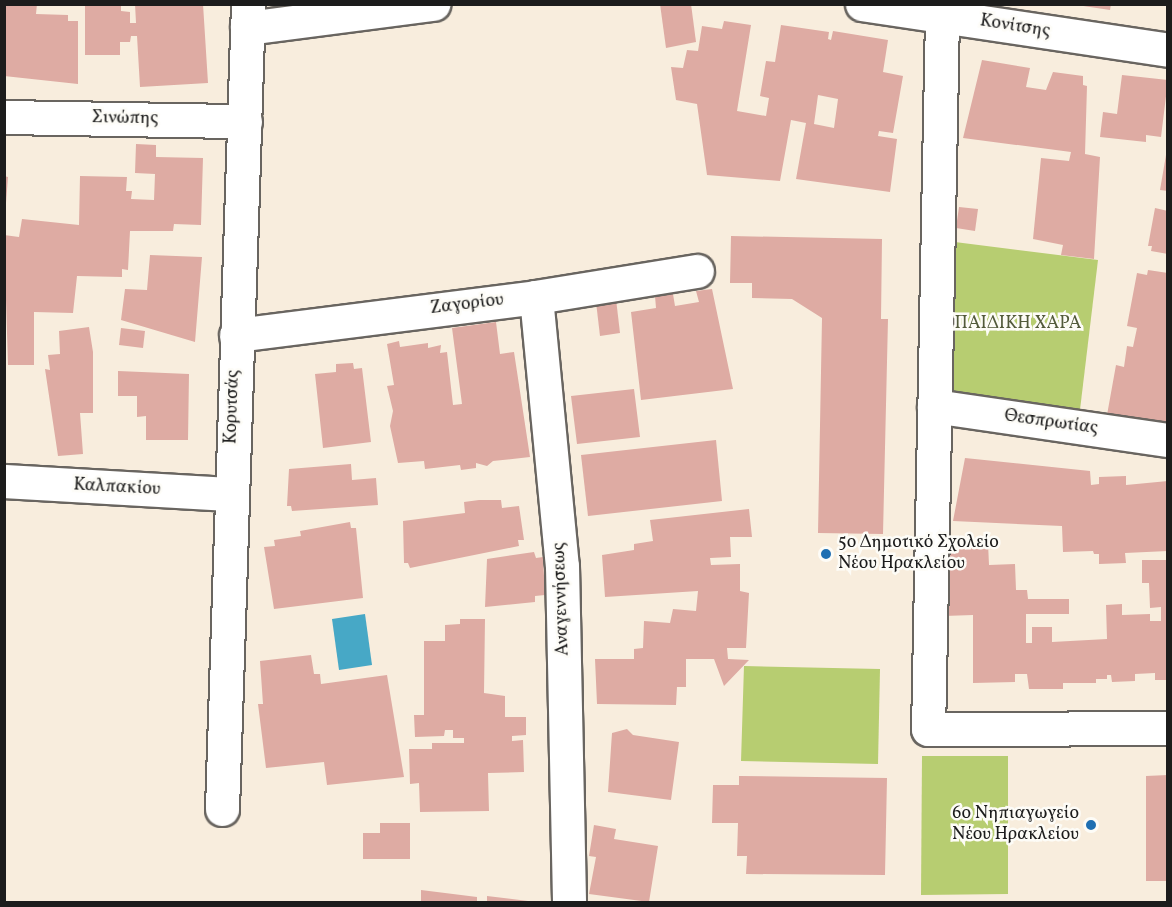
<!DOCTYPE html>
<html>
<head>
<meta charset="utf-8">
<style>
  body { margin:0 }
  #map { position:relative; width:1172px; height:907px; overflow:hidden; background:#f8eddd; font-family:Vollkorn,serif }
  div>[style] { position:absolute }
  .green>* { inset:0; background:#b7cd71 }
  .water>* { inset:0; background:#47a8c6 }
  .building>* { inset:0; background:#deaba3 }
  .roads { filter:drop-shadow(2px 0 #696560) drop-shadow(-2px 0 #696560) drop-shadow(0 2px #696560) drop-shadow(0 -2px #696560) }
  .street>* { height:33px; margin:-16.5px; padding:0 16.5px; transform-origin:16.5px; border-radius:16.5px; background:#fff }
  .dots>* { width:16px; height:16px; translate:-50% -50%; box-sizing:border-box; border:3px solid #fdfcf7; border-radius:50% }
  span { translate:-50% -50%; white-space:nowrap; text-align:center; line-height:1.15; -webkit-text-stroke:5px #fdfcf7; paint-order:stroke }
  .street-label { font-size:18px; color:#1c1c1c }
  .park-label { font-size:18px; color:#525a3a }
  .poi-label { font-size:18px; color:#1c1c1c }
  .left { translate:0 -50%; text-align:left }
  .right { translate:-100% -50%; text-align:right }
  .frame { position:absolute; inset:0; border:6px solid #1c1c1c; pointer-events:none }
</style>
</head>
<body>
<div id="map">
  <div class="green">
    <div style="clip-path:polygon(947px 241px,1098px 260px,1079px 418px,944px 400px)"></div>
    <div style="clip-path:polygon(744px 666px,880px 669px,878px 764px,741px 761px)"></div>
    <div style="clip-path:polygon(922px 756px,1008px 756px,1008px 894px,921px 895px)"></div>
  </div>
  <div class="water">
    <div style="clip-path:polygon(365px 614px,372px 665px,339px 670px,332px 619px)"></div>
  </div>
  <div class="building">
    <div style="clip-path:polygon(4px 4px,37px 4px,36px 14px,68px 15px,68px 21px,78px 21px,78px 84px,4px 76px)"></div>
    <div style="clip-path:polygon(85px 4px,121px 4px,121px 11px,130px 12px,130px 23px,136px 23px,135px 4px,203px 4px,208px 83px,140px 87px,137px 36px,131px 36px,130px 42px,120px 42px,120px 55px,85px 55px)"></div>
    <div style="clip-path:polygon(660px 4px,691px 4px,696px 42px,666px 48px)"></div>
    <div style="clip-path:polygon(1070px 4px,1111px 4px,1110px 10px)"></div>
    <div style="clip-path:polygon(evenodd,724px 21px,751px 25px,737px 111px,766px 116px,769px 98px,760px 96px,766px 61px,775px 62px,781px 25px,829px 32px,828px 39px,831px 40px,833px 31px,888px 40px,883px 72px,903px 76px,893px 133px,879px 131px,878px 136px,897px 139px,890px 192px,796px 179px,806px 123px,791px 120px,780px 181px,707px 175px,697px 104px,676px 100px,671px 67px,683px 68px,687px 50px,698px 51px,702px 26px,722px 29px,724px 21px,818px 95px,838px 99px,834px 128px,814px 124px,818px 95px)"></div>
    <div style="clip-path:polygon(982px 60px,1030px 68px,1026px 87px,1046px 90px,1053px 72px,1083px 76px,1083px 85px,1087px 86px,1085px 154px,1100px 157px,1094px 259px,1061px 255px,1063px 245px,1033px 239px,1041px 158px,1069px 161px,1071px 152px,963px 138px)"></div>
    <div style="clip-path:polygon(1122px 75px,1168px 80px,1161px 137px,1146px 135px,1146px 142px,1100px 137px,1103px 112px,1117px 114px)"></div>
    <div style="clip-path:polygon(136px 144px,156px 145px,156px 157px,203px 158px,201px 225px,174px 224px,173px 231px,130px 231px,128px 270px,122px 269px,122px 277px,77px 276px,73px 313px,34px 312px,34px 365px,8px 365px,4px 235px,19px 237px,22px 219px,79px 225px,80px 176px,127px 177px,126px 191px,132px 191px,131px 199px,154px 200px,155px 174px,135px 173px)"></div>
    <div style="clip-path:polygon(1166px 155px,1168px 155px,1168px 191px,1160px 190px)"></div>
    <div style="clip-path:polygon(4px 176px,8px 177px,6px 203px,4px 203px)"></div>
    <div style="clip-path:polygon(959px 207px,978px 209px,975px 231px,956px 228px)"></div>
    <div style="clip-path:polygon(1155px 208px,1168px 211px,1168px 254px,1151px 251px,1152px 246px,1148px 246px)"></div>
    <div style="clip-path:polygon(731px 236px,882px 239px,881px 319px,888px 319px,883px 534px,818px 533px,822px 318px,792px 299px,752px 298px,752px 283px,730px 283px)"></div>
    <div style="clip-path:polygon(150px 255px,202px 257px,195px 342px,121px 320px,125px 289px,147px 290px)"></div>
    <div style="clip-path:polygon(1148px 270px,1168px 273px,1168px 424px,1107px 415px,1116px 365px,1124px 367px,1127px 346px,1133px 347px,1137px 328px,1127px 326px,1137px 273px,1147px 275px)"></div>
    <div style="clip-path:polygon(712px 289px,733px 389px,641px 400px,631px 312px,656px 308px,655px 296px,673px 294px,675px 306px,699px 302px,696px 291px)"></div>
    <div style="clip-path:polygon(616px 299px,620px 333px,600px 336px,596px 302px)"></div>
    <div style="clip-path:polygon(496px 322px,500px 354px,514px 352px,530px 457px,493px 461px,487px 466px,476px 463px,476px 468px,461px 470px,460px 465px,425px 469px,424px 461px,398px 463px,390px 426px,393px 411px,387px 386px,394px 385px,387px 344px,399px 341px,400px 347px,428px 343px,428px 348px,441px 345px,440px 353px,447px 352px,453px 405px,462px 404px,452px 328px)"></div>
    <div style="clip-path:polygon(89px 327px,93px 352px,93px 413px,80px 413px,83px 454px,58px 456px,45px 369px,50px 370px,48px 355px,60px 354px,59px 331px)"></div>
    <div style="clip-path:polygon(121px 328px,145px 331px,143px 348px,119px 345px)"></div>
    <div style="clip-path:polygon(353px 363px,354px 369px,362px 368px,371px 442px,323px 448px,315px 374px,336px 372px,336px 364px)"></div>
    <div style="clip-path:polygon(118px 371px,189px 374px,188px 440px,146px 440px,146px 416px,137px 417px,137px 396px,118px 396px)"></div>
    <div style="clip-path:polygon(634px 389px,640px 437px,577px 444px,571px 396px)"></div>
    <div style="clip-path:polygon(716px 440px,722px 501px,588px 516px,581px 455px)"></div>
    <div style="clip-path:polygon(965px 458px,1090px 471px,1091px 485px,1099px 484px,1099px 477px,1126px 476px,1126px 485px,1168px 481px,1168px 551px,1125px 553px,1126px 563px,1099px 564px,1099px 554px,1094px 554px,1093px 551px,1063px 552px,1062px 526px,953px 521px)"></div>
    <div style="clip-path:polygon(351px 464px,352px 480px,376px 478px,378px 505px,292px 511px,291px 506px,287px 506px,289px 469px)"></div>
    <div style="clip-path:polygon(479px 500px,501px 500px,502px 508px,519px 506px,524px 540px,518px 540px,519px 546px,410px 568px,408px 563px,404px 563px,403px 521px,465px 513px,464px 502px)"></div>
    <div style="clip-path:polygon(749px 509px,752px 537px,730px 537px,731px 557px,710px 558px,711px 565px,740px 564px,740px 591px,749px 593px,746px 648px,727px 648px,728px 659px,749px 660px,724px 686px,714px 659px,686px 659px,686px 687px,677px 687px,676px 705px,597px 704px,595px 659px,634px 659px,634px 649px,643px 648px,644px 621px,670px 623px,673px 609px,696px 611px,698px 591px,605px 597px,602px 555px,634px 550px,634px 544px,653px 541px,650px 520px)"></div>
    <div style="clip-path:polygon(350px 522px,351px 528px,356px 528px,363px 598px,274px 609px,264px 547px,275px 546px,274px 540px,301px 536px,300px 531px)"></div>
    <div style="clip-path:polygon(988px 543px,989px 565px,1015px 564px,1016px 590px,1027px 590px,1028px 599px,1069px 599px,1069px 614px,1026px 614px,1026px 643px,1032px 643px,1032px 627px,1052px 627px,1052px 642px,1107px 639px,1106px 605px,1122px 604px,1122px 615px,1150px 614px,1150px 621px,1161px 621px,1161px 607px,1150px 608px,1149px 583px,1142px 583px,1142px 560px,1168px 560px,1168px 680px,1155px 680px,1155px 673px,1135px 674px,1135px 681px,1112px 682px,1111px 675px,1107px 675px,1107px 679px,1096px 679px,1096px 683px,1063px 683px,1063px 689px,1029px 689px,1027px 674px,1015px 674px,1015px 682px,973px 683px,973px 615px,944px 616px,944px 544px)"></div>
    <div style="clip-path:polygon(534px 552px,536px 558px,543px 557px,545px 595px,535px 596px,535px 602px,485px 607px,487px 559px)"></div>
    <div style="clip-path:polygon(460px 619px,485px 619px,484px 693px,505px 696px,505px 717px,526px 717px,526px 735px,512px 736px,512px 741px,523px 740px,524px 772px,488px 773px,489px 811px,420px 812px,419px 783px,410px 784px,409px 749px,432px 749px,432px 743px,464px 743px,464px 738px,453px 738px,453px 730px,445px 730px,444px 736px,415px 737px,414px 715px,424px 715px,424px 641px,445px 641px,445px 625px,460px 624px)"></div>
    <div style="clip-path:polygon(311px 655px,314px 674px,320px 674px,321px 684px,387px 675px,404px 777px,327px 785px,324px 762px,266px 768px,258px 704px,263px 704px,260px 661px)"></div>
    <div style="clip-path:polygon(627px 729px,633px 735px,679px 742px,671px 800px,608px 792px,612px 733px)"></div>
    <div style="clip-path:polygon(1168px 775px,1168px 881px,1146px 881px,1146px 776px)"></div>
    <div style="clip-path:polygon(739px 776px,887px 778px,885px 875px,746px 874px,747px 856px,737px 856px,738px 823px,712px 823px,713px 785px,739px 785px)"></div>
    <div style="clip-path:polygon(380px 823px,410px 823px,410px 859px,363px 859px,363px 833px,380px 833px)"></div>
    <div style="clip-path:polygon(594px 825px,616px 829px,614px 839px,658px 846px,649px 902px,589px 894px,596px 857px,589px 856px)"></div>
    <div style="clip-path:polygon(421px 890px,477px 897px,477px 902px,421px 902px)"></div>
    <div style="clip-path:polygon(487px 896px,528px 901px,528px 902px,487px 902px)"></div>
  </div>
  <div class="roads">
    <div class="street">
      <div style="left:862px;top:4px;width:309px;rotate:8.5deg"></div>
      <div style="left:942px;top:16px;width:713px;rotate:91.12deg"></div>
      <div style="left:928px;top:729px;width:240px;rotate:-0.2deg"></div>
      <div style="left:247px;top:28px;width:188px;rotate:-7.4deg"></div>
      <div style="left:4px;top:117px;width:241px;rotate:1deg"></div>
      <div style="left:536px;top:297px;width:270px;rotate:84.5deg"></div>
      <div style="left:562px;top:566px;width:336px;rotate:88.8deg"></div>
      <div style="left:236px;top:335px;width:302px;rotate:-7.2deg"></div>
      <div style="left:536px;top:297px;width:163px;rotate:-9.2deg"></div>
      <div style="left:934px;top:406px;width:236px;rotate:8.3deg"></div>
      <div style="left:4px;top:481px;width:226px;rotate:3.3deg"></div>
      <div style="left:222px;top:809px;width:805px;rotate:-88.15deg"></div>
    </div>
  </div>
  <div class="dots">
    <div style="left:826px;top:554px;background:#1f6fb2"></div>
    <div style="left:1091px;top:825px;background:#1f6fb2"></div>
  </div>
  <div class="street-label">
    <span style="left:1015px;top:27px;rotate:9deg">Κονίτσης</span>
    <span style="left:125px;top:119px;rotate:1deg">Σινώπης</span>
    <span style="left:467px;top:305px;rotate:-7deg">Ζαγορίου</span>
    <span style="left:233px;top:407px;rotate:-88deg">Κορυτσάς</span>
    <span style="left:1051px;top:423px;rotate:8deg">Θεσπρωτίας</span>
    <span style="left:117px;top:488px;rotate:3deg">Καλπακίου</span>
    <span style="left:562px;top:599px;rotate:-92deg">Αναγεννήσεως</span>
  </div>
  <div class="park-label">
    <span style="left:1018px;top:324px">ΠΑΙΔΙΚΗ ΧΑΡΑ</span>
  </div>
  <div class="poi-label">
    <span class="left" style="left:838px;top:554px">5ο Δημοτικό Σχολείο<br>Νέου Ηρακλείου</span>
    <span class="right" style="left:1079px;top:825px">6ο Νηπιαγωγείο<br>Νέου Ηρακλείου</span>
  </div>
  <div class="frame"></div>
</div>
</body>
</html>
